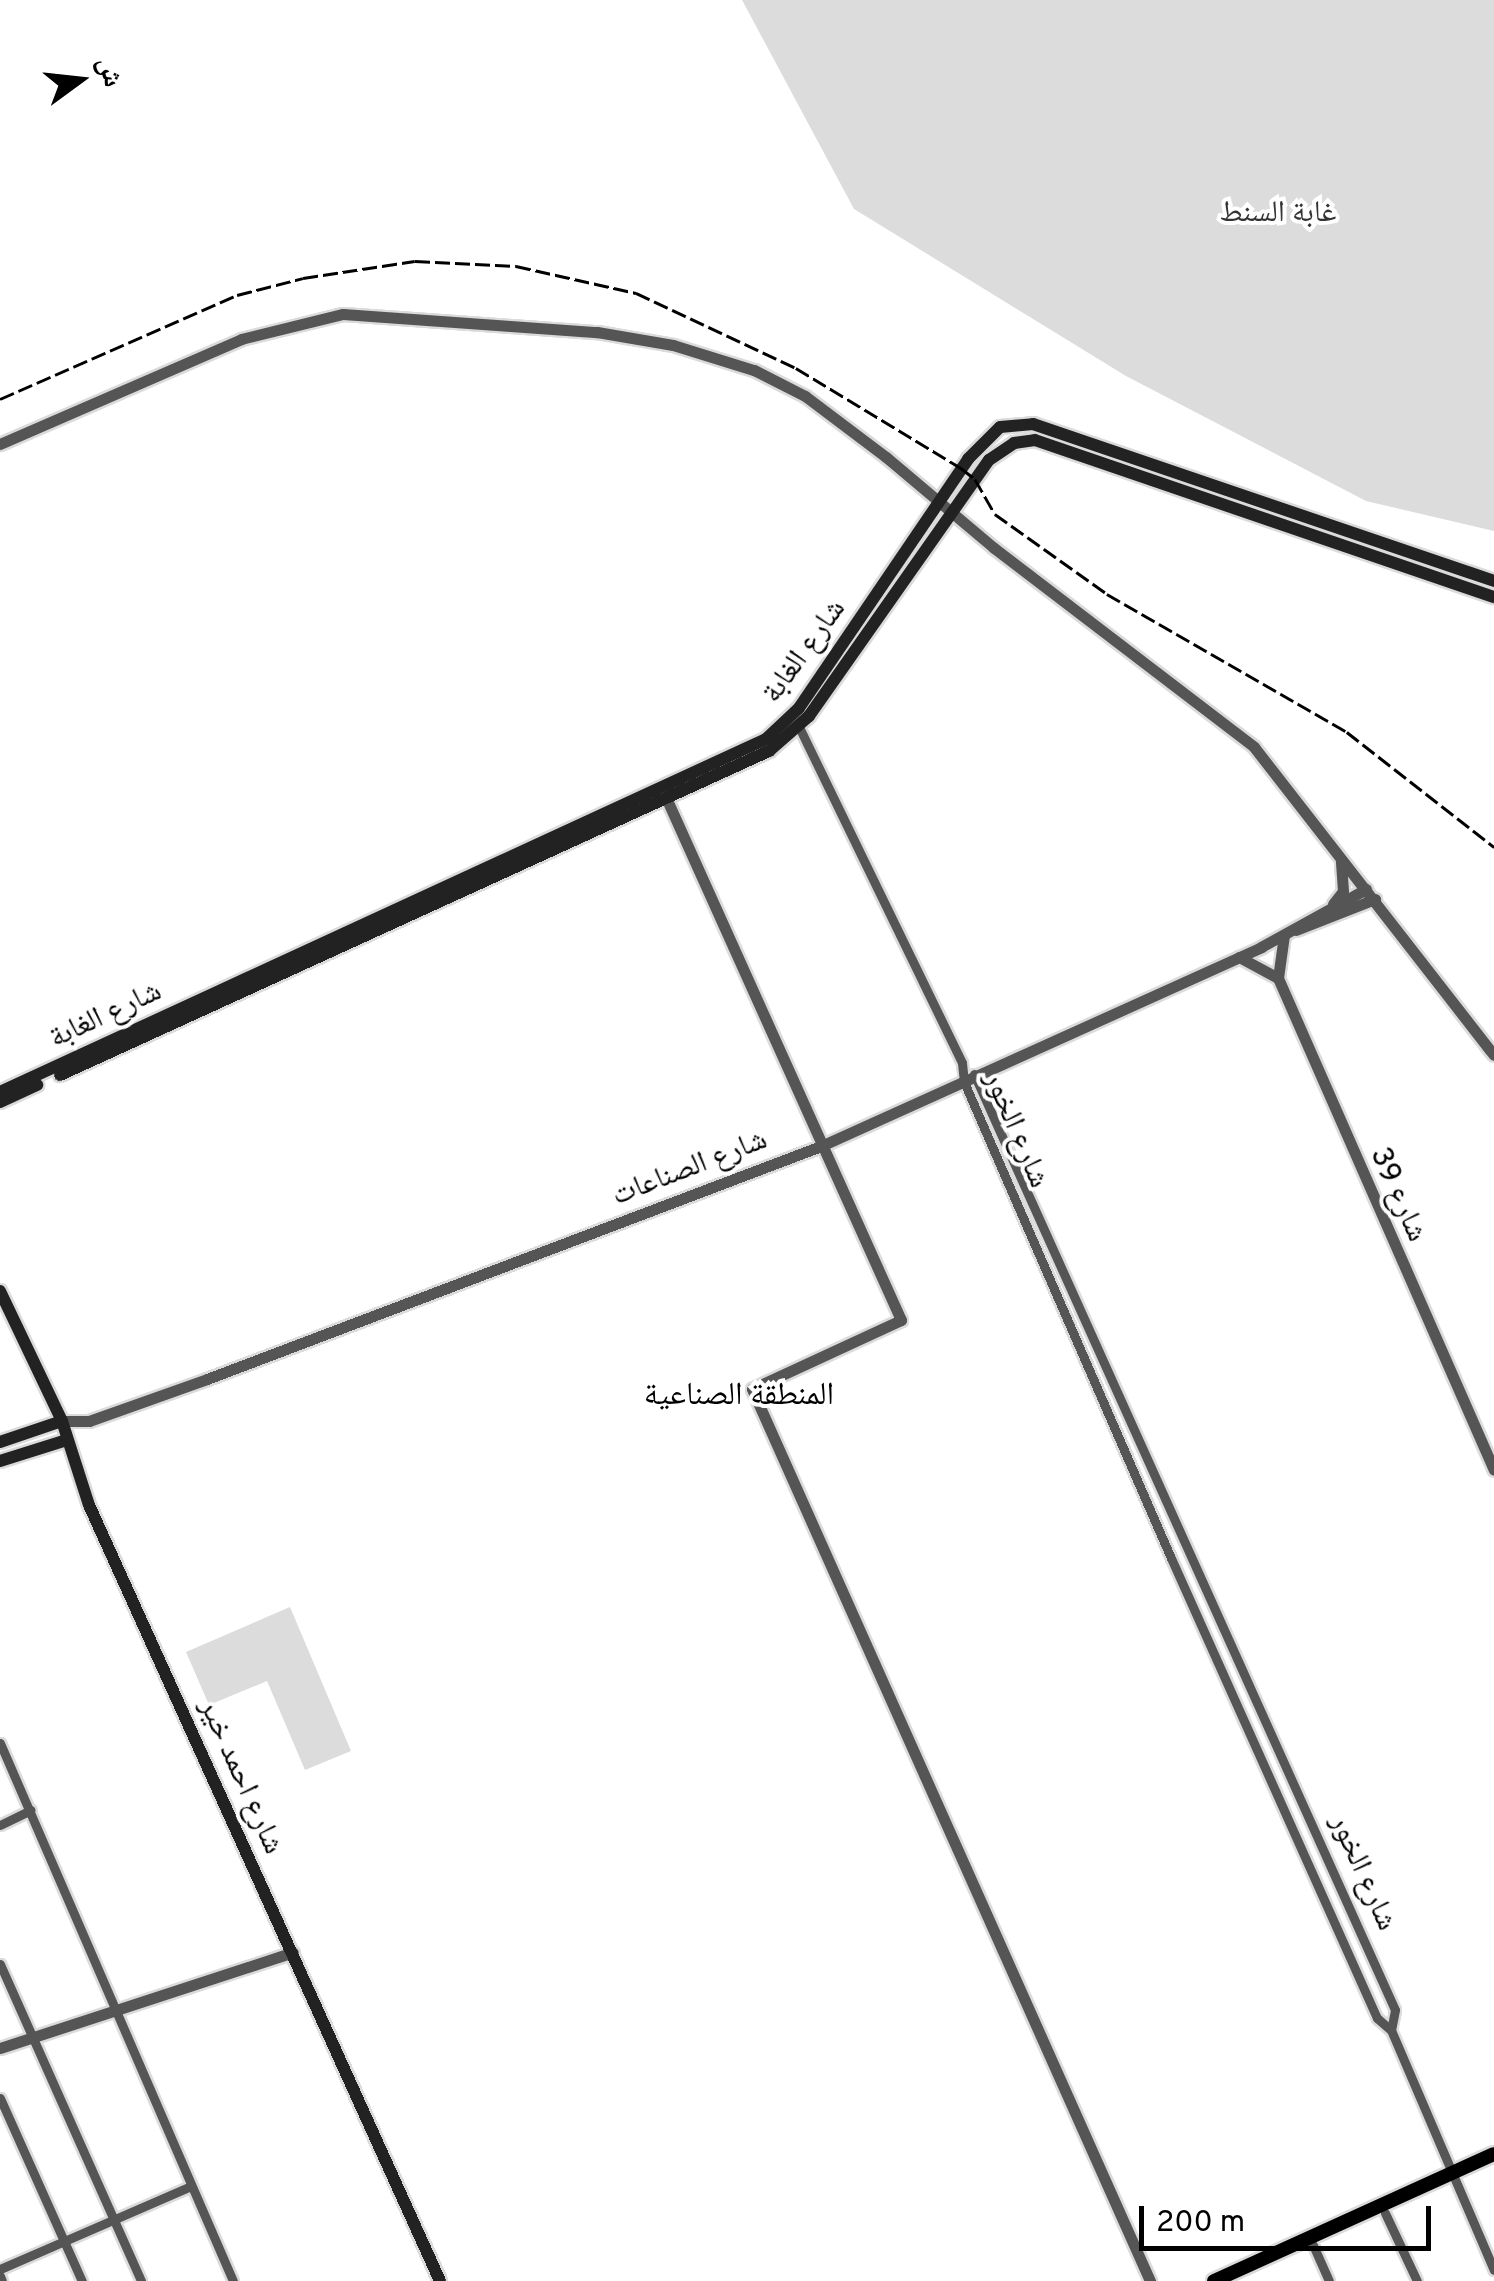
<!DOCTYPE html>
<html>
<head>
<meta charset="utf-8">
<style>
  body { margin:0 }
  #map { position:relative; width:1494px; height:2281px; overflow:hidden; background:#fff; font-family:Overpass,"Noto Naskh Arabic",sans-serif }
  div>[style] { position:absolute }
  .green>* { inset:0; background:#dcdcdc }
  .roads { filter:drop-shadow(2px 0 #dbdbdb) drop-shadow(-2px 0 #dbdbdb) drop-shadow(0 2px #dbdbdb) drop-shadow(0 -2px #dbdbdb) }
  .minor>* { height:9px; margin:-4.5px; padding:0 4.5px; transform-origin:4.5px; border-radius:4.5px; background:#555 }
  .tertiary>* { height:11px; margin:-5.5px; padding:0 5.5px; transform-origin:5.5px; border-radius:5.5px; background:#555 }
  .secondary>* { height:12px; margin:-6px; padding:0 6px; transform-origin:6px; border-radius:6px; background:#222 }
  .primary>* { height:14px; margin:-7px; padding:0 7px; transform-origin:7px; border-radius:7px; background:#000 }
  .rail>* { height:2.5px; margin-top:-1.25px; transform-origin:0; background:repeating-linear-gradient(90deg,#000 0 15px,transparent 0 20px) }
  span { translate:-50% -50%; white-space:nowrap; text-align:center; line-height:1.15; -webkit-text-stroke:8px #fff; paint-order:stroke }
  .park-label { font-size:30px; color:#333 }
  .street-label { font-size:30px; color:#000 }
  .neighbourhood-label { font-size:32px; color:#000 }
  .north { position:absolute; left:30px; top:30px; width:100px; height:100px; -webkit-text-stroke:8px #fff; paint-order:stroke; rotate:75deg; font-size:28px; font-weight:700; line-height:40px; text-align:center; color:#000 }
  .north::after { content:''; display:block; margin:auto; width:35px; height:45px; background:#000; clip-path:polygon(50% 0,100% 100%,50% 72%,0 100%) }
  .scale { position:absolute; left:1139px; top:2206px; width:292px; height:45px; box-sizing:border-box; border:5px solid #000; border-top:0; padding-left:12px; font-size:30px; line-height:35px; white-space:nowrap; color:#000; -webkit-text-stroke:8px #fff; paint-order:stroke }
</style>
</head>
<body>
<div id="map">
  <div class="green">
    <div style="clip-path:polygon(742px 0,1494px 0,1494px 531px,1366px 501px,1126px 376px,854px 209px)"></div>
    <div style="clip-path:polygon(290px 1607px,351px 1751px,305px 1770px,267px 1681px,209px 1705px,186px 1652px)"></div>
  </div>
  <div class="roads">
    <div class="minor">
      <div style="left:799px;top:727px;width:373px;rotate:64.1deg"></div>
      <div style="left:962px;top:1063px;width:19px;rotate:84deg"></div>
      <div style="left:964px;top:1082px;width:519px;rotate:66.5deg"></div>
      <div style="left:1171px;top:1558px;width:504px;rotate:65.88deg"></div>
      <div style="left:1377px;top:2018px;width:18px;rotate:41deg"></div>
      <div style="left:1391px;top:2030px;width:261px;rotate:66.8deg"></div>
      <div style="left:974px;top:1074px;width:1026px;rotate:65.78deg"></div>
      <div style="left:1395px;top:2010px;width:20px;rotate:101deg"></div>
      <div style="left:0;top:1743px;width:586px;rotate:66.58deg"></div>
      <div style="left:0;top:1825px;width:34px;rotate:-26deg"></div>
      <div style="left:0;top:1964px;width:347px;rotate:66deg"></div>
      <div style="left:0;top:2098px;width:201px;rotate:65.9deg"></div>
      <div style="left:1385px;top:2213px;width:75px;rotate:64.8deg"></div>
      <div style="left:1313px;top:2245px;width:39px;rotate:66deg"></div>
      <div style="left:0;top:2269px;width:208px;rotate:-23.5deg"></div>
      <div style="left:0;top:2276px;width:5px;rotate:68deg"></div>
    </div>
    <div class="tertiary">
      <div style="left:0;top:444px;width:263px;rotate:-23.5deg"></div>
      <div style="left:241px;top:339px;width:105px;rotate:-13.8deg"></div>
      <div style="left:343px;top:314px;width:255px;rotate:4.1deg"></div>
      <div style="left:597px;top:332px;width:77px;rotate:9.7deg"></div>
      <div style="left:673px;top:345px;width:85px;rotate:17.2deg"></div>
      <div style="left:754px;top:370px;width:57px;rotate:27deg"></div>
      <div style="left:805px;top:396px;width:101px;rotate:37deg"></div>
      <div style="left:886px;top:457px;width:141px;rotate:40.1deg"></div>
      <div style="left:994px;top:548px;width:327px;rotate:37.4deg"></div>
      <div style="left:1254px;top:747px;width:390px;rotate:52.1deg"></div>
      <div style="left:668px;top:802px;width:568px;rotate:65.78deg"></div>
      <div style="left:901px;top:1320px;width:164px;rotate:155.2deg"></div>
      <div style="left:752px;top:1389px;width:977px;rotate:65.95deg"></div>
      <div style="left:1333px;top:904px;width:16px;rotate:-52deg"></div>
      <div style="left:1343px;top:891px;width:30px;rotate:-94deg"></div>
      <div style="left:1296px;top:930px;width:85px;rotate:-21.4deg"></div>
      <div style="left:1284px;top:935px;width:43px;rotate:97.9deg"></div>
      <div style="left:1278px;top:978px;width:537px;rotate:66.3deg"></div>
      <div style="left:1239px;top:957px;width:44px;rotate:28.3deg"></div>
      <div style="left:62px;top:1421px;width:27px"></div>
      <div style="left:89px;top:1421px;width:125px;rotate:-19.6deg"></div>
      <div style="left:207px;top:1379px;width:657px;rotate:-20.78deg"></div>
      <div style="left:821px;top:1146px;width:483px;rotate:-24.3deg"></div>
      <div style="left:1261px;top:947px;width:120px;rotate:-28.9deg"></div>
      <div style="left:0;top:2048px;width:308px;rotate:-18.1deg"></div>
    </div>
    <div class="secondary">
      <div style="left:60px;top:1075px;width:780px;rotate:-24.56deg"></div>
      <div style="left:769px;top:751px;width:53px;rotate:-41.2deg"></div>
      <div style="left:809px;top:716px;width:313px;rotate:-54.9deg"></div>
      <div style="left:989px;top:460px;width:30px;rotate:-34deg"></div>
      <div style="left:1014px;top:443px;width:21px;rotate:-8deg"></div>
      <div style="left:1035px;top:440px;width:485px;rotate:18.9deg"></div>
      <div style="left:0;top:1092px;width:843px;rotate:-24.74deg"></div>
      <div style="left:766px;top:739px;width:45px;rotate:-43.2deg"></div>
      <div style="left:799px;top:708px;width:301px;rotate:-55.8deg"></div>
      <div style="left:968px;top:459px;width:45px;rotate:-45deg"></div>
      <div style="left:1000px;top:427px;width:33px;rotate:-5deg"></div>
      <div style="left:1033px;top:424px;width:487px;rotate:18.8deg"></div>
      <div style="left:0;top:1102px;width:41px;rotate:-24.7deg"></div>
      <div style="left:0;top:1291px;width:144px;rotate:64.5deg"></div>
      <div style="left:62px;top:1421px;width:88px;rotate:72.2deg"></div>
      <div style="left:89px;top:1505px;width:852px;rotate:65.66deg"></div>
      <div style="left:0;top:1442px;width:65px;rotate:-18.7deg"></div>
      <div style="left:0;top:1461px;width:70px;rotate:-17.4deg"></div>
    </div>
    <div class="primary">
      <div style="left:1214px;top:2281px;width:307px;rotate:-24.4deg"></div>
    </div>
  </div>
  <div class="rail">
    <div style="left:0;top:399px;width:259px;rotate:-23.7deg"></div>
    <div style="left:237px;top:295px;width:68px;rotate:-14.4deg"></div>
    <div style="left:303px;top:278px;width:113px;rotate:-8.6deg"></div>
    <div style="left:415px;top:261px;width:101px;rotate:2.8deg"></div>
    <div style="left:516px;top:266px;width:123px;rotate:12.7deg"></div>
    <div style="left:636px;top:293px;width:177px;rotate:25.1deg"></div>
    <div style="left:796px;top:368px;width:193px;rotate:31.2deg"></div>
    <div style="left:961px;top:468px;width:18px;rotate:38deg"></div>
    <div style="left:975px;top:479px;width:40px;rotate:60.3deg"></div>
    <div style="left:995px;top:514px;width:138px;rotate:35.5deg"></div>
    <div style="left:1107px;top:594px;width:277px;rotate:29.9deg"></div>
    <div style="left:1347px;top:732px;width:187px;rotate:38deg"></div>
  </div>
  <div class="park-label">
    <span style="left:1278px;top:214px">غابة السنط</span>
  </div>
  <div class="street-label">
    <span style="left:805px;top:652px;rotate:-54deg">شارع الغابة</span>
    <span style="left:106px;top:1016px;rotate:-25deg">شارع الغابة</span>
    <span style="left:1015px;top:1130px;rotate:67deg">شارع الخور</span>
    <span style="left:690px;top:1169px;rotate:-21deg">شارع الصناعات</span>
    <span style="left:1397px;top:1195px;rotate:66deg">شارع 39</span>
    <span style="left:240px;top:1777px;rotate:66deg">شارع احمد خير</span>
    <span style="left:1362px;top:1873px;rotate:66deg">شارع الخور</span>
  </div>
  <div class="neighbourhood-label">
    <span style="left:739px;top:1396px">المنطقة الصناعية</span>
  </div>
  <div class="north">ش</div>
  <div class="scale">200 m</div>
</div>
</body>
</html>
